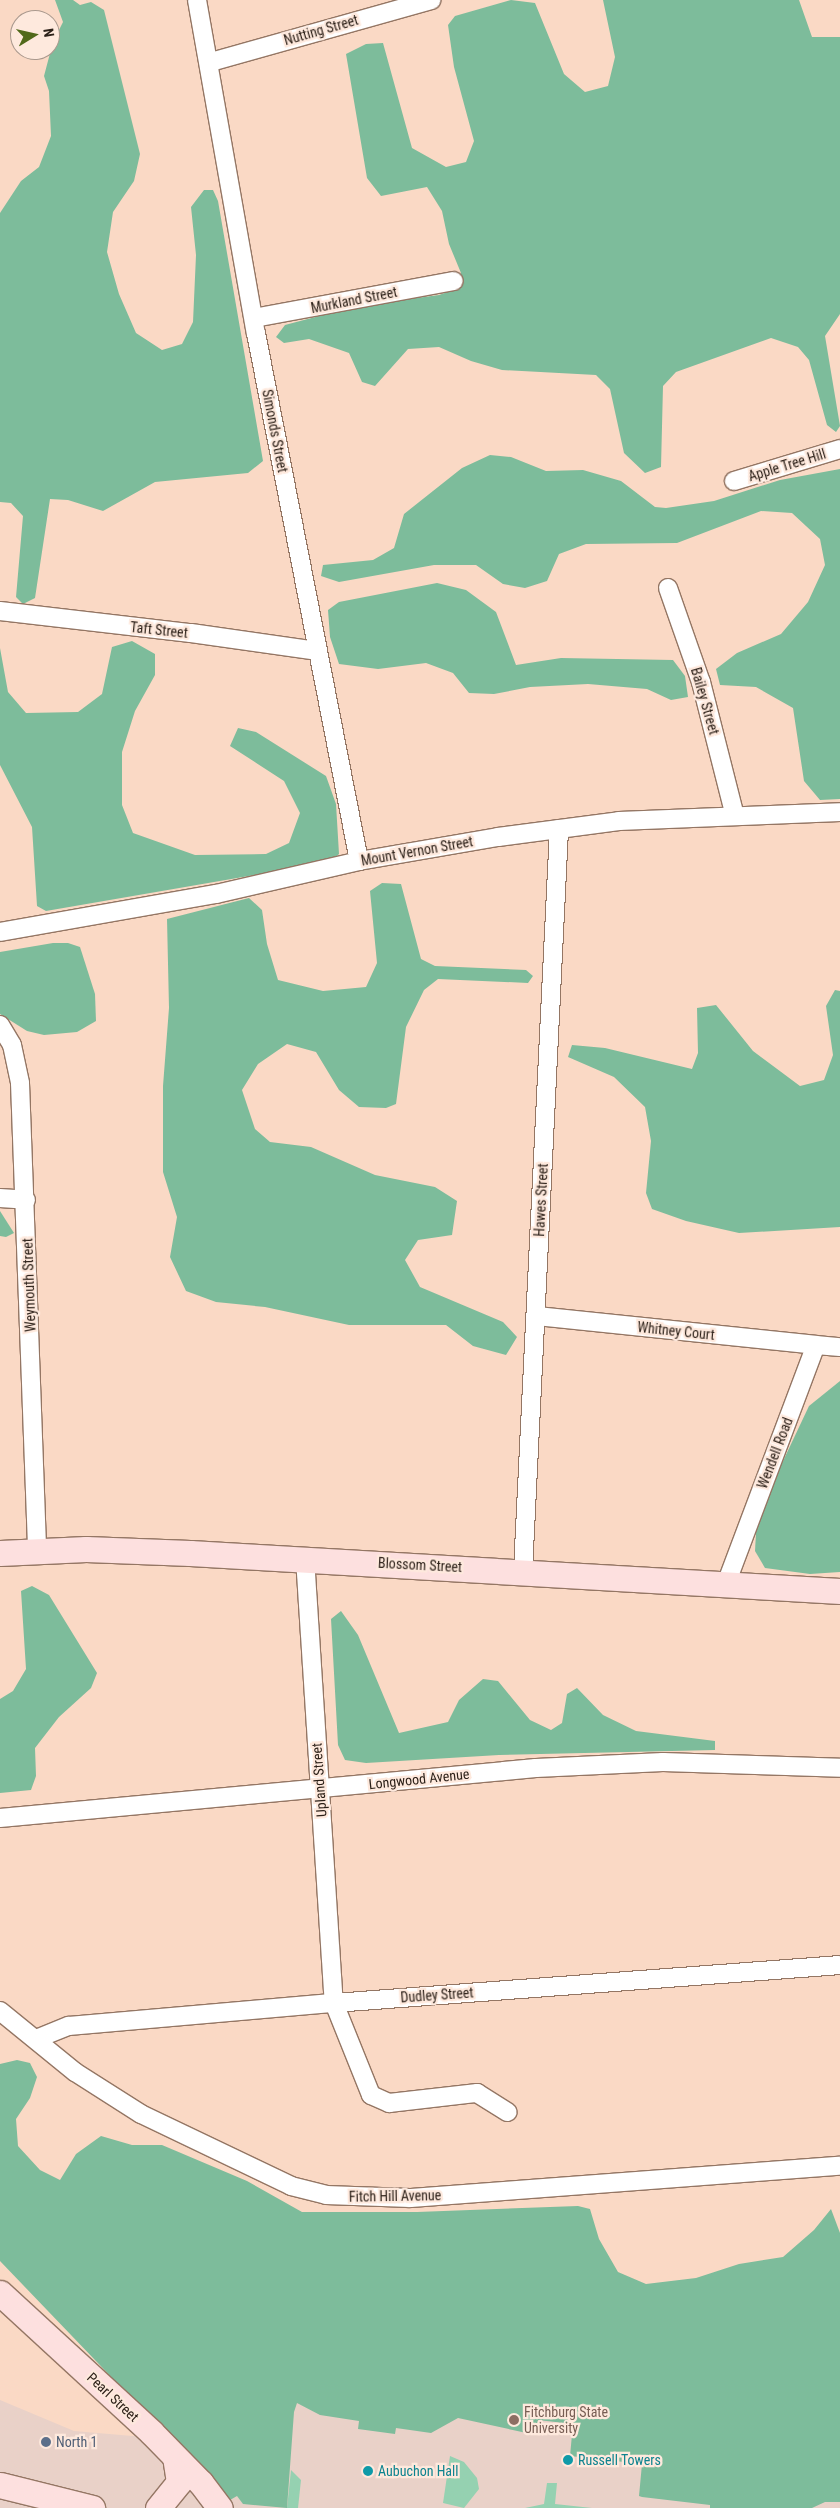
<!DOCTYPE html>
<html>
<head>
<meta charset="utf-8">
<style>
  body { margin:0 }
  #map { position:relative; width:840px; height:2508px; overflow:hidden; background:#fad9c5; font-family:"Roboto Condensed",sans-serif }
  div>[style] { position:absolute }
  .education>* { inset:0; background:#e9d1c8 }
  .green>* { inset:0; background:#95d1b1 }
  .forest>* { inset:0; background:#7dbc9b }
  .roads { filter:drop-shadow(1px 0 #947664) drop-shadow(-1px 0 #947664) drop-shadow(0 1px #947664) drop-shadow(0 -1px #947664) }
  .street>* { height:18px; margin:-9px; padding:0 9px; transform-origin:9px; border-radius:9px; background:#fff }
  .secondary>* { height:25px; margin:-12.5px; padding:0 12.5px; transform-origin:12.5px; border-radius:12.5px; background:#fde0df }
  .dots>* { width:14px; height:14px; translate:-50% -50%; box-sizing:border-box; border:2px solid #fee9dd; border-radius:50% }
  span { translate:-50% -50%; white-space:nowrap; text-align:center; line-height:1.15; -webkit-text-stroke:4.5px #fee9dd; paint-order:stroke }
  .street-label { font-size:14px; color:#2c2018 }
  .education-label { font-size:14px; color:#785e54 }
  .left { translate:0 -50%; text-align:left }
  .service-label { font-size:14px; color:#4e5e75 }
  .culture-label { font-size:14px; color:#0d838f }
  .north { position:absolute; left:10px; top:10px; width:50px; height:50px; box-sizing:border-box; background:#fee9dd; border:1px solid #aa998e; border-radius:50%; rotate:81deg; font-size:14px; font-weight:700; line-height:20px; text-align:center; color:#2c2018 }
  .north::after { content:''; display:block; margin:auto; width:18px; height:22px; background:#51691a; clip-path:polygon(50% 0,100% 100%,50% 72%,0 100%) }
</style>
</head>
<body>
<div id="map">
  <div class="education">
    <div style="clip-path:polygon(337px 2337px,840px 2410px,840px 2508px,0 2508px,0 2400px,74px 2431px,156px 2438px)"></div>
  </div>
  <div class="green">
    <div style="clip-path:polygon(450px 2456px,464px 2462px,477px 2478px,479px 2489px,464px 2508px,443px 2503px)"></div>
    <div style="clip-path:polygon(291px 2470px,301px 2480px,298px 2508px,287px 2508px)"></div>
    <div style="clip-path:polygon(547px 2483px,557px 2483px,555px 2504px,592px 2508px,525px 2508px,544px 2504px)"></div>
  </div>
  <div class="forest">
    <div style="clip-path:polygon(55px 0,73px 0,80px 5px,91px 2px,104px 10px,140px 154px,134px 181px,113px 212px,107px 252px,119px 294px,136px 333px,162px 350px,182px 344px,193px 322px,196px 255px,191px 207px,204px 190px,213px 190px,218px 201px,263px 461px,248px 473px,155px 482px,103px 511px,68px 500px,50px 499px,35px 598px,23px 604px,16px 597px,23px 516px,11px 503px,0 502px,0 213px,21px 181px,39px 167px,51px 136px,49px 91px,44px 76px,53px 42px,63px 22px)"></div>
    <div style="clip-path:polygon(511px 0,535px 3px,564px 74px,585px 92px,608px 86px,615px 57px,603px 0,799px 0,812px 37px,840px 37px,840px 314px,825px 336px,840px 426px,836px 432px,827px 425px,809px 360px,798px 347px,771px 338px,676px 372px,663px 386px,661px 467px,645px 473px,624px 453px,610px 389px,596px 375px,502px 370px,471px 361px,439px 347px,408px 349px,375px 386px,362px 382px,349px 353px,309px 339px,284px 343px,276px 337px,285px 325px,357px 306px,439px 295px,456px 289px,461px 273px,449px 244px,442px 211px,427px 187px,381px 196px,367px 178px,346px 54px,366px 44px,383px 43px,412px 148px,446px 167px,466px 162px,474px 141px,454px 67px,448px 25px,455px 16px)"></div>
    <div style="clip-path:polygon(490px 455px,511px 457px,546px 471px,583px 470px,621px 481px,655px 507px,666px 508px,714px 501px,780px 480px,840px 469px,840px 799px,820px 800px,804px 781px,793px 708px,756px 687px,720px 685px,716px 669px,737px 653px,781px 634px,808px 602px,825px 565px,820px 539px,792px 513px,761px 511px,677px 543px,586px 544px,559px 554px,547px 581px,525px 588px,503px 584px,476px 565px,434px 565px,339px 582px,321px 576px,323px 565px,373px 560px,394px 548px,404px 514px,462px 468px)"></div>
    <div style="clip-path:polygon(437px 583px,466px 590px,496px 612px,516px 665px,561px 658px,673px 660px,685px 676px,688px 697px,671px 700px,647px 689px,588px 684px,530px 687px,494px 694px,469px 693px,453px 673px,426px 663px,378px 669px,339px 664px,330px 637px,328px 610px,339px 602px)"></div>
    <div style="clip-path:polygon(132px 641px,155px 654px,155px 675px,135px 711px,122px 752px,122px 805px,133px 833px,195px 855px,266px 854px,289px 843px,300px 813px,284px 781px,230px 746px,238px 728px,256px 732px,326px 776px,336px 804px,339px 854px,330px 862px,46px 911px,37px 906px,32px 827px,0 765px,0 648px,8px 692px,26px 713px,78px 712px,102px 694px,112px 647px)"></div>
    <div style="clip-path:polygon(382px 883px,401px 884px,421px 959px,435px 966px,526px 970px,533px 976px,528px 983px,438px 979px,424px 990px,406px 1027px,396px 1104px,386px 1108px,359px 1107px,339px 1090px,316px 1052px,287px 1044px,258px 1064px,242px 1090px,255px 1129px,270px 1142px,311px 1147px,375px 1175px,435px 1187px,457px 1201px,452px 1235px,418px 1240px,405px 1260px,420px 1287px,503px 1322px,517px 1337px,506px 1355px,473px 1346px,446px 1325px,349px 1325px,265px 1307px,216px 1302px,186px 1291px,170px 1257px,177px 1217px,163px 1172px,163px 1086px,169px 1008px,167px 919px,249px 898px,262px 910px,267px 944px,278px 980px,323px 991px,366px 987px,377px 963px,370px 891px)"></div>
    <div style="clip-path:polygon(53px 943px,68px 943px,80px 947px,95px 994px,96px 1021px,77px 1032px,44px 1035px,27px 1031px,0 1014px,0 952px)"></div>
    <div style="clip-path:polygon(835px 990px,840px 991px,840px 1227px,739px 1233px,686px 1221px,652px 1209px,646px 1193px,651px 1141px,645px 1107px,614px 1077px,568px 1057px,572px 1045px,605px 1048px,692px 1069px,698px 1053px,697px 1008px,716px 1005px,753px 1051px,800px 1086px,824px 1080px,833px 1055px,826px 1006px)"></div>
    <div style="clip-path:polygon(0 1211px,14px 1233px,6px 1237px,0 1236px)"></div>
    <div style="clip-path:polygon(840px 1381px,840px 1572px,810px 1574px,765px 1568px,755px 1551px,757px 1516px,809px 1406px)"></div>
    <div style="clip-path:polygon(32px 1586px,49px 1595px,97px 1673px,91px 1688px,59px 1717px,35px 1748px,36px 1776px,31px 1790px,0 1793px,0 1699px,13px 1691px,26px 1669px,21px 1591px)"></div>
    <div style="clip-path:polygon(341px 1611px,358px 1635px,399px 1733px,448px 1722px,459px 1700px,483px 1679px,498px 1681px,530px 1720px,551px 1730px,562px 1723px,567px 1694px,577px 1688px,603px 1715px,636px 1731px,715px 1741px,715px 1750px,499px 1755px,366px 1763px,345px 1760px,338px 1745px,331px 1619px)"></div>
    <div style="clip-path:polygon(17px 2060px,30px 2063px,37px 2077px,30px 2098px,16px 2119px,18px 2146px,40px 2170px,60px 2180px,76px 2154px,101px 2136px,132px 2145px,162px 2145px,247px 2181px,302px 2212px,417px 2212px,578px 2206px,590px 2209px,599px 2239px,618px 2272px,646px 2284px,696px 2278px,739px 2264px,783px 2257px,814px 2230px,831px 2209px,840px 2233px,840px 2502px,825px 2502px,812px 2508px,710px 2508px,710px 2505px,642px 2497px,639px 2496px,642px 2464px,570px 2456px,573px 2424px,538px 2420px,536px 2435px,458px 2418px,431px 2433px,396px 2428px,395px 2434px,358px 2429px,359px 2421px,320px 2415px,297px 2403px,294px 2412px,287px 2508px,243px 2504px,237px 2496px,230px 2500px,203px 2466px,165px 2433px,0 2261px,0 2064px)"></div>
  </div>
  <div class="roads">
    <div class="street">
      <div style="left:197px;top:0;width:338px;rotate:80deg"></div>
      <div style="left:256px;top:333px;width:538px;rotate:78.96deg"></div>
      <div style="left:211px;top:62px;width:229px;rotate:-15.7deg"></div>
      <div style="left:254px;top:318px;width:203px;rotate:-10.5deg"></div>
      <div style="left:734px;top:481px;width:111px;rotate:-16.8deg"></div>
      <div style="left:668px;top:588px;width:100px;rotate:70.7deg"></div>
      <div style="left:701px;top:682px;width:138px;rotate:75.8deg"></div>
      <div style="left:0;top:611px;width:192px;rotate:6.6deg"></div>
      <div style="left:191px;top:633px;width:127px;rotate:8.1deg"></div>
      <div style="left:0;top:932px;width:219px;rotate:-10deg"></div>
      <div style="left:216px;top:894px;width:147px;rotate:-13deg"></div>
      <div style="left:359px;top:861px;width:141px;rotate:-9.8deg"></div>
      <div style="left:498px;top:837px;width:122px;rotate:-7.5deg"></div>
      <div style="left:619px;top:821px;width:221px;rotate:-2.3deg"></div>
      <div style="left:0;top:1025px;width:23px;rotate:59deg"></div>
      <div style="left:12px;top:1045px;width:39px;rotate:78deg"></div>
      <div style="left:20px;top:1083px;width:467px;rotate:87.9deg"></div>
      <div style="left:0;top:1198px;width:26px;rotate:4deg"></div>
      <div style="left:536px;top:1316px;width:281px;rotate:5.9deg"></div>
      <div style="left:305px;top:1558px;width:446px;rotate:86.3deg"></div>
      <div style="left:334px;top:2003px;width:99px;rotate:68.1deg"></div>
      <div style="left:371px;top:2095px;width:20px;rotate:24deg"></div>
      <div style="left:389px;top:2103px;width:89px;rotate:-6.5deg"></div>
      <div style="left:477px;top:2093px;width:36px;rotate:32deg"></div>
      <div style="left:523px;top:1571px;width:743px;rotate:-87.22deg"></div>
      <div style="left:726px;top:1584px;width:255px;rotate:-69.4deg"></div>
      <div style="left:816px;top:1345px;width:24px;rotate:5deg"></div>
      <div style="left:0;top:1818px;width:538px;rotate:-5.33deg"></div>
      <div style="left:536px;top:1768px;width:127px;rotate:-2.7deg"></div>
      <div style="left:663px;top:1762px;width:177px;rotate:1.9deg"></div>
      <div style="left:0;top:2011px;width:97px;rotate:39.1deg"></div>
      <div style="left:75px;top:2072px;width:78px;rotate:32.5deg"></div>
      <div style="left:141px;top:2114px;width:166px;rotate:25.6deg"></div>
      <div style="left:291px;top:2186px;width:36px;rotate:14deg"></div>
      <div style="left:326px;top:2195px;width:84px;rotate:2deg"></div>
      <div style="left:410px;top:2198px;width:431px;rotate:-4.3deg"></div>
      <div style="left:36px;top:2039px;width:35px;rotate:-22deg"></div>
      <div style="left:69px;top:2026px;width:266px;rotate:-5deg"></div>
      <div style="left:334px;top:2003px;width:507px;rotate:-4.29deg"></div>
    </div>
    <div class="secondary">
      <div style="left:0;top:1553px;width:86px;rotate:-2.7deg"></div>
      <div style="left:86px;top:1549px;width:104px;rotate:2.2deg"></div>
      <div style="left:190px;top:1553px;width:651px;rotate:3.35deg"></div>
      <div style="left:0;top:2293px;width:205px;rotate:42.6deg"></div>
      <div style="left:151px;top:2432px;width:71px;rotate:45.6deg"></div>
      <div style="left:201px;top:2483px;width:31px;rotate:53deg"></div>
      <div style="left:0;top:2485px;width:95px;rotate:14deg"></div>
      <div style="left:158px;top:2508px;width:33px;rotate:-51deg"></div>
      <div style="left:179px;top:2482px;width:25px;rotate:-99deg"></div>
    </div>
  </div>
  <div class="dots">
    <div style="left:514px;top:2420px;background:#8d6e63"></div>
    <div style="left:46px;top:2442px;background:#5c6f8a"></div>
    <div style="left:568px;top:2460px;background:#0f9aa8"></div>
    <div style="left:368px;top:2471px;background:#0f9aa8"></div>
  </div>
  <div class="street-label">
    <span style="left:321px;top:30px;rotate:-16deg">Nutting Street</span>
    <span style="left:354px;top:300px;rotate:-11deg">Murkland Street</span>
    <span style="left:275px;top:431px;rotate:79deg">Simonds Street</span>
    <span style="left:787px;top:465px;rotate:-17deg">Apple Tree Hill</span>
    <span style="left:159px;top:630px;rotate:6deg">Taft Street</span>
    <span style="left:705px;top:701px;rotate:74deg">Bailey Street</span>
    <span style="left:417px;top:851px;rotate:-10deg">Mount Vernon Street</span>
    <span style="left:541px;top:1200px;rotate:-87deg">Hawes Street</span>
    <span style="left:29px;top:1285px;rotate:-92deg">Weymouth Street</span>
    <span style="left:676px;top:1331px;rotate:6deg">Whitney Court</span>
    <span style="left:775px;top:1453px;rotate:-69deg">Wendell Road</span>
    <span style="left:420px;top:1565px;rotate:3deg">Blossom Street</span>
    <span style="left:419px;top:1779px;rotate:-6deg">Longwood Avenue</span>
    <span style="left:319px;top:1780px;rotate:-94deg">Upland Street</span>
    <span style="left:437px;top:1995px;rotate:-4deg">Dudley Street</span>
    <span style="left:395px;top:2196px;rotate:-1deg">Fitch Hill Avenue</span>
    <span style="left:113px;top:2397px;rotate:43deg">Pearl Street</span>
  </div>
  <div class="education-label">
    <span class="left" style="left:524px;top:2420px">Fitchburg State<br>University</span>
  </div>
  <div class="service-label">
    <span class="left" style="left:56px;top:2442px">North 1</span>
  </div>
  <div class="culture-label">
    <span class="left" style="left:578px;top:2460px">Russell Towers</span>
    <span class="left" style="left:378px;top:2471px">Aubuchon Hall</span>
  </div>
  <div class="north">N</div>
</div>
</body>
</html>
